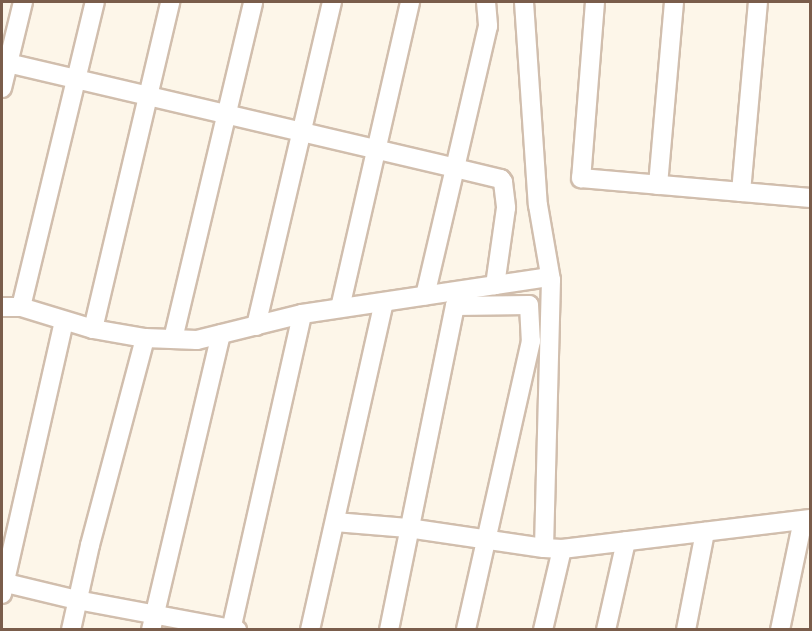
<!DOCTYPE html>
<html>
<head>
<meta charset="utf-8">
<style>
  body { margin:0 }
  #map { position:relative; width:812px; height:631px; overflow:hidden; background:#fdf6e9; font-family:"Asap Condensed",sans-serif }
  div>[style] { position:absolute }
  .roads { filter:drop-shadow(2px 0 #d1bead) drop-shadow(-2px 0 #d1bead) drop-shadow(0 2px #d1bead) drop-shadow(0 -2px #d1bead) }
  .street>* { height:18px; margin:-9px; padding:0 9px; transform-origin:9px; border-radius:9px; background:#fff }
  span { translate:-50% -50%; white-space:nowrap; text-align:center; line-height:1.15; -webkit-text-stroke:5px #fffaf0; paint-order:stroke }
  .frame { position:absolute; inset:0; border:3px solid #7a5d4b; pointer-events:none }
</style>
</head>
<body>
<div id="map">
  <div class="roads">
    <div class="street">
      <div style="left:486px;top:2px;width:24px;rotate:85deg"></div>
      <div style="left:488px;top:26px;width:146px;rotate:103.1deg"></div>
      <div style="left:455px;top:168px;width:47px;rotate:13.4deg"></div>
      <div style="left:501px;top:179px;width:4px;rotate:56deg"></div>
      <div style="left:503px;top:182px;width:26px;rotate:83deg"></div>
      <div style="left:506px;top:208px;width:78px;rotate:98.1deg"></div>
      <div style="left:524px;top:2px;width:203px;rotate:86.1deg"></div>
      <div style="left:538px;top:205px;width:76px;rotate:80.2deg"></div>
      <div style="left:595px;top:2px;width:177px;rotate:94.5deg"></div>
      <div style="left:581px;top:178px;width:230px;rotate:5deg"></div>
      <div style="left:8px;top:63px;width:459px;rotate:13.2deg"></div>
      <div style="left:455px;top:168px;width:131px;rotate:103.2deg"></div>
      <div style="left:2px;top:88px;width:89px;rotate:-76.3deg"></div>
      <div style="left:658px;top:185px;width:184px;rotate:-85deg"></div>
      <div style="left:741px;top:192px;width:191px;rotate:-84.9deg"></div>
      <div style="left:2px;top:307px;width:19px"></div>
      <div style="left:21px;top:307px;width:75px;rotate:17deg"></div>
      <div style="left:93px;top:329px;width:53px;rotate:9.8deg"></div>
      <div style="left:145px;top:338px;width:52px;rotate:2.2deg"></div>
      <div style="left:197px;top:340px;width:108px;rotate:-13.9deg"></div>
      <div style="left:302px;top:314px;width:244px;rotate:-8.5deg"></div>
      <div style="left:543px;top:278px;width:8px;rotate:14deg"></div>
      <div style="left:551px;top:280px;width:268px;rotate:91.5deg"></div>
      <div style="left:544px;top:548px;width:18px;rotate:3deg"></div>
      <div style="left:562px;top:549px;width:250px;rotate:-6.9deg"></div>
      <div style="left:21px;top:307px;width:314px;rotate:-76.4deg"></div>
      <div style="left:340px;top:308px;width:314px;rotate:-77.1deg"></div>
      <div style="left:256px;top:326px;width:333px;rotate:-76.8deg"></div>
      <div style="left:93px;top:329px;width:336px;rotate:-76.7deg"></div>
      <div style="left:173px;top:339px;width:346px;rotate:-76.6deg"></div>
      <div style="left:335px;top:522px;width:73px;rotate:4.7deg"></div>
      <div style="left:408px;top:528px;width:137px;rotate:8.4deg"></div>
      <div style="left:2px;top:582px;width:77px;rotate:13.5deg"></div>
      <div style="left:77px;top:600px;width:163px;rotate:10.6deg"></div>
      <div style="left:2px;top:594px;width:280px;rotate:-77.2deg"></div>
      <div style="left:71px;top:630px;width:87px;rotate:-77.4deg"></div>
      <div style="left:90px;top:545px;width:214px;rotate:-75.1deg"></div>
      <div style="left:151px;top:630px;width:304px;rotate:-76.7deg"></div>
      <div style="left:231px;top:630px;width:324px;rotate:-77.3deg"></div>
      <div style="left:310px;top:630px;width:336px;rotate:-77.3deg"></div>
      <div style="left:389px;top:630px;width:331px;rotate:-78.5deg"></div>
      <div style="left:455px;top:306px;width:74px;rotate:-0.8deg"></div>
      <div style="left:529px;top:305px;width:36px;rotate:87deg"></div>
      <div style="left:531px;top:341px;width:296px;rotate:102.7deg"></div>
      <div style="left:543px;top:630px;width:83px;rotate:-76.8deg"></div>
      <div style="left:606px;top:630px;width:91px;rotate:-77.3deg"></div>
      <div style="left:686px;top:630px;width:100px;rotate:-79deg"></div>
      <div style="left:780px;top:630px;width:112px;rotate:-78.2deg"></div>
    </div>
  </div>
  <div class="frame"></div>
</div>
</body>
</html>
